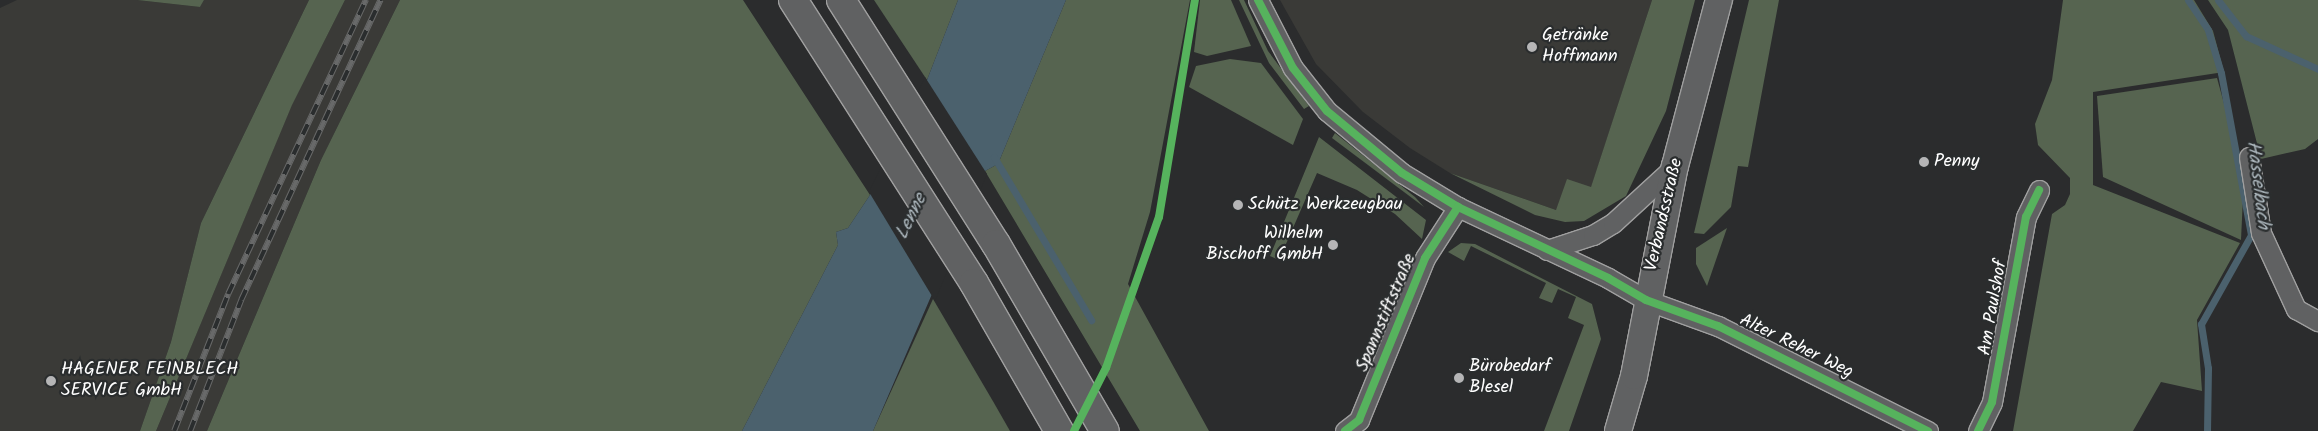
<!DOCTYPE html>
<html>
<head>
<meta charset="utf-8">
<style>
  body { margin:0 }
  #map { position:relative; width:2318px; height:431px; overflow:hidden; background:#2b2c2d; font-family:Kalam,sans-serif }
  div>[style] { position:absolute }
  .built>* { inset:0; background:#3a3a37 }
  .green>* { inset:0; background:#566450 }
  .water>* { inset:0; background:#4b616d }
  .pier>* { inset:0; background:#2b2c2d }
  .stream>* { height:7px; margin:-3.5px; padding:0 3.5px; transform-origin:3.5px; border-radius:3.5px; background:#4b616d }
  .roads { filter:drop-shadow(1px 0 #a0a0a0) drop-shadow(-1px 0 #a0a0a0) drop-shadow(0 1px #a0a0a0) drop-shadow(0 -1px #a0a0a0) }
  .street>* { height:19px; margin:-9.5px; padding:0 9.5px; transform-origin:9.5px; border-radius:9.5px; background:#606162 }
  .secondary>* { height:26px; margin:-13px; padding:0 13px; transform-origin:13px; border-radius:13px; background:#606162 }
  .highway>* { height:28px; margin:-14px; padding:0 14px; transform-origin:14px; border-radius:14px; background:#606162 }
  .rail>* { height:5.5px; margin-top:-2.75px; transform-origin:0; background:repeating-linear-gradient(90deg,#2a2d2e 0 11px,#686969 0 22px); box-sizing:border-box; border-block:1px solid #686969 }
  .cycleway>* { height:8px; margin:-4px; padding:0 4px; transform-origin:4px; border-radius:4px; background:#56b35d }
  .dots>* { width:14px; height:14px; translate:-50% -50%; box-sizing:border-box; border:2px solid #2a2d2e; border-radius:50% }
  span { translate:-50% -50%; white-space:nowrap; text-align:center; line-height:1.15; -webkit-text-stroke:4.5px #2a2d2e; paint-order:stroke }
  .poi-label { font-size:18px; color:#fff }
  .left { translate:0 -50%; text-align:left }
  .right { translate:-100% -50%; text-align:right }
  .street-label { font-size:18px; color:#fff }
  .water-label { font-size:19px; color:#afbac0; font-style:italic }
</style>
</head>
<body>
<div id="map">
  <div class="built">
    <div style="clip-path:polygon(17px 0,137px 0,200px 7px,204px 0,309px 0,201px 223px,171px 342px,140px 431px,0 431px,0 8px)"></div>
    <div style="clip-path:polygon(345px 0,400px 0,321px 160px,207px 431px,156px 431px,292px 104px)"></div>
    <div style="clip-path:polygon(1280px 0,1652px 0,1591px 188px,1556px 210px,1450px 173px,1410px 148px,1363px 112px,1316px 64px)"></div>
  </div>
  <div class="green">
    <div style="clip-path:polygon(137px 0,204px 0,200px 7px)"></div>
    <div style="clip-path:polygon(309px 0,345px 0,292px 105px,156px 431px,140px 431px,171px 342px,201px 223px)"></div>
    <div style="clip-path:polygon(400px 0,743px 0,870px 195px,848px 228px,836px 232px,838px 245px,742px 431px,207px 431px,321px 160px)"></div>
    <div style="clip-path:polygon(874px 0,958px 0,927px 80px)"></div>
    <div style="clip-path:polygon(1066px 0,1190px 0,1150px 212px,1128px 284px,1209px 431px,1140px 431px,985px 171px,998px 164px)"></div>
    <div style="clip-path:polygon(1200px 0,1231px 0,1251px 46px,1207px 56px,1194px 52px)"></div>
    <div style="clip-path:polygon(1239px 0,1244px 0,1268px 51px,1309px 106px,1304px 109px,1269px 63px)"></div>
    <div style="clip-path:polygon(1652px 0,1695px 0,1666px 111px,1626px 196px,1584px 221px,1565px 222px,1535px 215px,1450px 173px,1556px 210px,1567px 179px,1591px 187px)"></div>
    <div style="clip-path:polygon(1749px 0,1779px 0,1748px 167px,1738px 166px,1731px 207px,1704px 234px,1694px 233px)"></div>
    <div style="clip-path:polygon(2063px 0,2194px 0,2213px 31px,2224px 72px,2093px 92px,2093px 185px,2240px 243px,2197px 320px,2202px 391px,2161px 382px,2133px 431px,2013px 431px,2052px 214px,2065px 205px,2070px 194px,2070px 178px,2038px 145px,2035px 124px,2052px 80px)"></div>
    <div style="clip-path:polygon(2208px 0,2318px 0,2318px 139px,2305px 149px,2261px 159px,2228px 30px)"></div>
    <div style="clip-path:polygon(1230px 59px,1261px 63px,1303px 119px,1293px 145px,1189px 87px,1196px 66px)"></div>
    <div style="clip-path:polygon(2217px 78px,2233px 136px,2243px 197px,2241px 240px,2103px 177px,2097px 96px)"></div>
    <div style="clip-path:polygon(1335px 133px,1415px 197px,1424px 207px,1332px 138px)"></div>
    <div style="clip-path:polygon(1319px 137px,1426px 220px,1422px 239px,1395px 214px,1357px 190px,1317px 173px,1279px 260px,1270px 256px)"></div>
    <div style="clip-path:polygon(1727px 228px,1707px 286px,1696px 264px,1696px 248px)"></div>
    <div style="clip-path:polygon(1461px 243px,1475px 244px,1592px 304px,1601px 339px,1569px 431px,1544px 431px,1584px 325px,1568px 318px,1576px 297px,1558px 289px,1552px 303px,1539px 298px,1546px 283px,1471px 246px,1464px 261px,1448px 252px)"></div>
    <div style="clip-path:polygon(933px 299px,994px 403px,1010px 431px,873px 431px)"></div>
  </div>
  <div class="water">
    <div style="clip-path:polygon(958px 0,1066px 0,998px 164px,985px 171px,873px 431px,742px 431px,838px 245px,836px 232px,848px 228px,870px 195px,927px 80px)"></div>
  </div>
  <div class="pier">
    <div style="clip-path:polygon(925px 77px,987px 174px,935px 301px,869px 192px)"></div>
  </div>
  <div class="stream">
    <div style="left:2188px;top:0;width:36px;rotate:56deg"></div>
    <div style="left:2208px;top:30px;width:45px;rotate:73.2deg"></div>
    <div style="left:2221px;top:73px;width:165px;rotate:79.5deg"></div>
    <div style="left:2251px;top:235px;width:102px;rotate:119.3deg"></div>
    <div style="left:2201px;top:324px;width:45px;rotate:81deg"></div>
    <div style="left:2208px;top:368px;width:63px;rotate:90.9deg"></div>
    <div style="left:2218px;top:0;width:46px;rotate:52.1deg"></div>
    <div style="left:2246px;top:36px;width:79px;rotate:24.6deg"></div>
    <div style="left:994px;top:157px;width:190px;rotate:59.2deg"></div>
  </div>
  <div class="roads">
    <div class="street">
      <div style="left:1258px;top:0;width:76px;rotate:62.8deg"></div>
      <div style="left:1293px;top:68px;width:55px;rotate:51.7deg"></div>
      <div style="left:1327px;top:111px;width:97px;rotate:39.6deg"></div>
      <div style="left:1402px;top:173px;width:66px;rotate:31.3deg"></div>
      <div style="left:1458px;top:207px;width:166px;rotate:25.3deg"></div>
      <div style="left:1608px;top:278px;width:44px;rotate:30.1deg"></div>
      <div style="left:1646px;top:300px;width:77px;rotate:19.9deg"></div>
      <div style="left:1718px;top:326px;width:235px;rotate:26.6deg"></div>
      <div style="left:2249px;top:157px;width:77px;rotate:81deg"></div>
      <div style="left:2261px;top:233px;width:84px;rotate:65.3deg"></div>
      <div style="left:2296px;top:309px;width:25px;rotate:29deg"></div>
      <div style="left:1547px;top:250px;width:48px;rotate:-18.1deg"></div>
      <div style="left:1593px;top:235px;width:23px;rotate:-31deg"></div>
      <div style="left:1613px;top:223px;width:84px;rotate:-42.6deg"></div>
      <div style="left:1345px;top:431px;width:18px;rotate:-38deg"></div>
      <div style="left:1359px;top:420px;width:175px;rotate:-67.8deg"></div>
      <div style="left:1425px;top:258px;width:61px;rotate:-57.1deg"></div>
      <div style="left:1978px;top:431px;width:32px;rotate:-64deg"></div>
      <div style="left:1992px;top:402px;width:188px;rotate:-79.6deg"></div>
      <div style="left:2026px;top:217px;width:30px;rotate:-64deg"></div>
    </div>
    <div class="secondary">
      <div style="left:1618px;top:431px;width:57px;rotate:-73.8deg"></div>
      <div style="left:1634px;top:376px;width:214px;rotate:-79deg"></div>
      <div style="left:1675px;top:166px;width:172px;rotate:-75.2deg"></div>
    </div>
    <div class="highway">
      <div style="left:793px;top:0;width:336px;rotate:57.4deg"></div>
      <div style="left:974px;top:283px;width:171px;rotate:60.1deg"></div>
      <div style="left:841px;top:0;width:289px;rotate:57.6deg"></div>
      <div style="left:996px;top:244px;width:216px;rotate:59.8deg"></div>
    </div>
  </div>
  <div class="rail">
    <div style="left:174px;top:431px;width:147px;rotate:-68.5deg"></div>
    <div style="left:228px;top:294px;width:325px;rotate:-64.9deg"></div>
    <div style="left:190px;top:431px;width:141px;rotate:-68.7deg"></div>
    <div style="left:241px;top:300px;width:331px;rotate:-65.1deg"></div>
  </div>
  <div class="cycleway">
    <div style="left:1258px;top:0;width:76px;rotate:62.8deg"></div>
    <div style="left:1293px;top:68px;width:55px;rotate:51.7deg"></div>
    <div style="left:1327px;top:111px;width:97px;rotate:39.6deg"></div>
    <div style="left:1402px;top:173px;width:66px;rotate:31.3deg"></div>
    <div style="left:1458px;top:207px;width:166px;rotate:25.3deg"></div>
    <div style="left:1608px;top:278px;width:44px;rotate:30.1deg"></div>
    <div style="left:1646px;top:300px;width:77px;rotate:19.9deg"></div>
    <div style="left:1718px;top:326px;width:235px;rotate:26.6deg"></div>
    <div style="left:1074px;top:431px;width:71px;rotate:-63.1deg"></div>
    <div style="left:1106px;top:368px;width:160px;rotate:-70.7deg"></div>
    <div style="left:1159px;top:217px;width:220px;rotate:-80.6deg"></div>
    <div style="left:1345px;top:431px;width:18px;rotate:-38deg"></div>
    <div style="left:1359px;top:420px;width:175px;rotate:-67.8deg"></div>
    <div style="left:1425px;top:258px;width:61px;rotate:-57.1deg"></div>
    <div style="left:1978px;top:431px;width:32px;rotate:-64deg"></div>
    <div style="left:1992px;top:402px;width:188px;rotate:-79.6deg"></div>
    <div style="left:2026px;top:217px;width:30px;rotate:-64deg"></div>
  </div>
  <div class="dots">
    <div style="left:1532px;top:47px;background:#b5b5b6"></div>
    <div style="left:1924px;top:162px;background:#b5b5b6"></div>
    <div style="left:1238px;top:205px;background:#b5b5b6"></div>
    <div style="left:1333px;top:245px;background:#b5b5b6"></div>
    <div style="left:1459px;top:378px;background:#b5b5b6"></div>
    <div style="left:51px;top:381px;background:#b5b5b6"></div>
  </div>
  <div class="poi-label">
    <span class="left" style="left:1542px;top:47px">Getränke<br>Hoffmann</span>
    <span class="left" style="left:1934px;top:162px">Penny</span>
    <span class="left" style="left:1248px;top:205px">Schütz Werkzeugbau</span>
    <span class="right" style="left:1323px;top:245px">Wilhelm<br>Bischoff GmbH</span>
    <span class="left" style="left:1469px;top:378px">Bürobedarf<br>Blesel</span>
    <span class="left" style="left:61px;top:381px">HAGENER FEINBLECH<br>SERVICE GmbH</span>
  </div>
  <div class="street-label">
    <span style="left:1665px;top:215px;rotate:-77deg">Verbandsstraße</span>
    <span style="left:1994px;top:308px;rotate:-80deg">Am Paulshof</span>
    <span style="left:1387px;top:313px;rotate:-67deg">Spannstiftstraße</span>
    <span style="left:1796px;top:347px;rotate:26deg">Alter Reher Weg</span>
  </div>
  <div class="water-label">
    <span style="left:2257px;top:185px;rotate:83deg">Hasselbach</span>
    <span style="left:912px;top:217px;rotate:-64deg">Lenne</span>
  </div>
</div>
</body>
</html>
